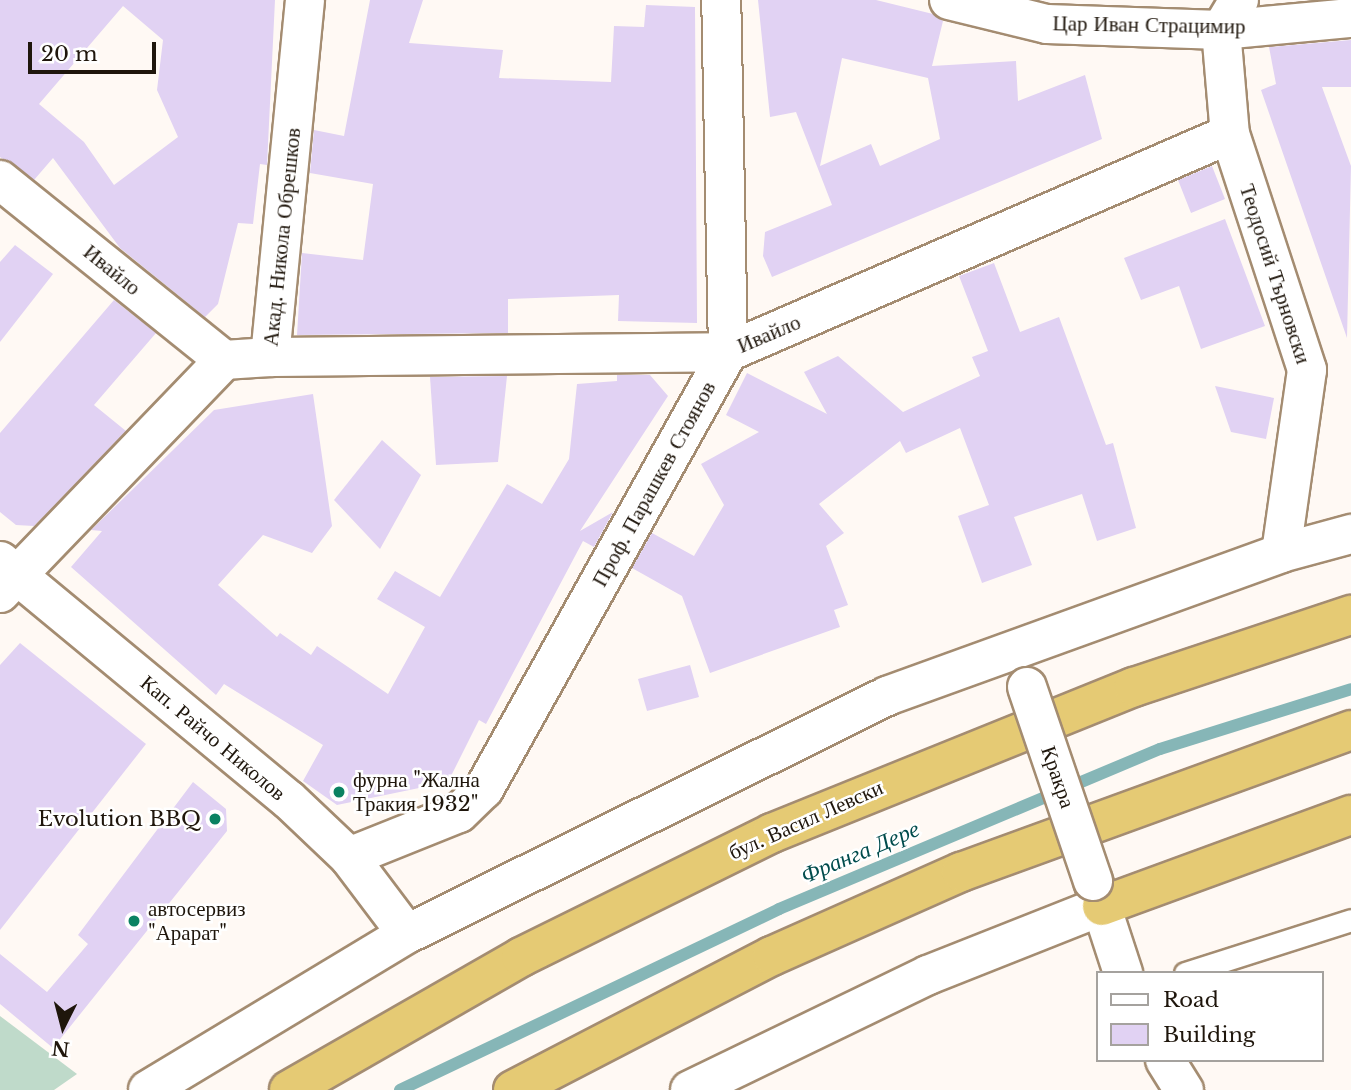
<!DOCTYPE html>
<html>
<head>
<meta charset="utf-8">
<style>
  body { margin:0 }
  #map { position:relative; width:1351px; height:1090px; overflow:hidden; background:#fff9f4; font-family:"Libre Baskerville",serif }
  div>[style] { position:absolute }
  .green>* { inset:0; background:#bfdaca }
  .stream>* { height:12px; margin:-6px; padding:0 6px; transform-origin:6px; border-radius:6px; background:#86b6b7 }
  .building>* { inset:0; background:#e1d2f3 }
  .roads { filter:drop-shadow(2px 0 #a48c71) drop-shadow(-2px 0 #a48c71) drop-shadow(0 2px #a48c71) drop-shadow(0 -2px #a48c71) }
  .lane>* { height:21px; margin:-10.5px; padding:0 10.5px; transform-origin:10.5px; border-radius:10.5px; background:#fff }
  .street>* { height:38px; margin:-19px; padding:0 19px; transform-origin:19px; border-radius:19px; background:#fff }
  .highway>* { height:38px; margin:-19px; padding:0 19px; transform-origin:19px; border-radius:19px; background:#e5ca74 }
  .bridges { filter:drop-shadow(2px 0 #a48c71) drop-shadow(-2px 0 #a48c71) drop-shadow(0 2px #a48c71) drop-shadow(0 -2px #a48c71) }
  .street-bridge>* { height:38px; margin:-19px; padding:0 19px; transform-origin:19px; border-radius:19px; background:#fff }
  .dots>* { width:19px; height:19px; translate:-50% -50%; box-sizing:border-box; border:4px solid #fff; border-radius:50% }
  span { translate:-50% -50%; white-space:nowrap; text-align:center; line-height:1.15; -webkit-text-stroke:5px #fff; paint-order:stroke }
  .street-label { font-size:21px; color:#1f160c }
  .poi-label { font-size:21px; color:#1f160c }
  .left { translate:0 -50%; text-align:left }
  .right { translate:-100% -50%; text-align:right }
  .water-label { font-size:23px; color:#004c4d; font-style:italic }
  .legend { position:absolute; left:1096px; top:971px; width:228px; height:91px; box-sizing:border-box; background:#fff; border:2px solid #a5a29e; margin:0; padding:9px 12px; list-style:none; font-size:21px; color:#1f160c }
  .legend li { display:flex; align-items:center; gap:14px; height:35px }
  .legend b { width:35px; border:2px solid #a5a29e }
  .north { position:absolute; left:28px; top:992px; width:70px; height:70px; -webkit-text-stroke:5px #fff; paint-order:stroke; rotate:186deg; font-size:19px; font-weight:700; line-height:28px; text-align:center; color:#1f160c }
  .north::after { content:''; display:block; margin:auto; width:24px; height:32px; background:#1f160c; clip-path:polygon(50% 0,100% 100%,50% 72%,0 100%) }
  .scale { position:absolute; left:28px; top:42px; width:128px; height:32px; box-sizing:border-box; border:4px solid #1f160c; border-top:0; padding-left:9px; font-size:21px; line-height:24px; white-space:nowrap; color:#1f160c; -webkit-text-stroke:5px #fff; paint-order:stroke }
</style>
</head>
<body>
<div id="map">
  <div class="green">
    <div style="clip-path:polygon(0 1016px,77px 1074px,54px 1090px,0 1090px)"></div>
  </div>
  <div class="stream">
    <div style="left:400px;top:1090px;width:420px;rotate:-25.5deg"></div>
    <div style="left:779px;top:909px;width:413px;rotate:-22.8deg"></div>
    <div style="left:1160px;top:749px;width:200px;rotate:-17.4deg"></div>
  </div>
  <div class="building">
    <div style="clip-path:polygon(evenodd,0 0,275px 0,267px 165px,260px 164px,253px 224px,238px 223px,218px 304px,205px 317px,120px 248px,53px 158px,34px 180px,0 157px,0 0,123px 6px,163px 40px,157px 90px,178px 137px,114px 185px,84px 142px,39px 104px,123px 6px)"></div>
    <div style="clip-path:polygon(370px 0,423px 0,409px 43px,503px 50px,499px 78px,611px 82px,614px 26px,644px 27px,646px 5px,695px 7px,697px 323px,618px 321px,619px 295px,508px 299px,508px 333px,297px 335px,302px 253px,363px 260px,373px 184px,310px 173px,314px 130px,344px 136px)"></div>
    <div style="clip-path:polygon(evenodd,758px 0,876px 0,933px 14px,943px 21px,932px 66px,1016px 61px,1018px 101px,1085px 75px,1102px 139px,772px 277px,763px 256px,765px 232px,832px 205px,796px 112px,770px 117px,758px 0,842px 58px,928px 78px,940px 139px,880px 166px,871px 144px,820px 166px,842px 58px)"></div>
    <div style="clip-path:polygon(1351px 40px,1351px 87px,1322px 87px,1351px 166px,1347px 338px,1261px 90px,1276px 84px,1269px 47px)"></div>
    <div style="clip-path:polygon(1212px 166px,1225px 199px,1191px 213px,1178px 180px)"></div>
    <div style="clip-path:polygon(1225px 219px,1265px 326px,1201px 349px,1179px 286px,1141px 300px,1124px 258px)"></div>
    <div style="clip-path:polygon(15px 245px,53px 274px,0 342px,0 262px)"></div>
    <div style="clip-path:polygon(994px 263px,1020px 332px,1059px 317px,1106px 445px,1113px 443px,1136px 528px,1097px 541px,1082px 494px,1014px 517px,1032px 565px,982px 583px,958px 516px,989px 505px,960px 428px,906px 453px,900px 441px,819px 504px,844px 533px,826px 546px,848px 605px,834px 610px,840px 627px,710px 673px,682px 596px,632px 568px,652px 533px,694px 556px,724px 505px,701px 464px,759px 432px,726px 415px,747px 373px,827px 414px,804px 372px,838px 356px,903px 412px,980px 376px,972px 357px,988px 351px,959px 276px)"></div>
    <div style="clip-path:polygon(114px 300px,156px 333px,94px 405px,126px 431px,34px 526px,16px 525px,0 512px,0 433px)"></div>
    <div style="clip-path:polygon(617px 375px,650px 375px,668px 396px,580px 531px,613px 512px,594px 547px,583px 541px,486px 724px,479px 720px,448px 782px,337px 805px,303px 781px,323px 745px,224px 684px,216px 695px,71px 567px,102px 531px,91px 530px,214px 410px,313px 394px,332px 526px,312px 553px,263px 535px,218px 585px,277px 637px,280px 633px,311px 655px,317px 646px,388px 694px,425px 627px,377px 599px,395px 571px,440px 597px,507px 484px,542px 504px,569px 459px,577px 384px,617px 381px)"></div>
    <div style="clip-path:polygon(507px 376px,498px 462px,436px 465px,430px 377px)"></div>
    <div style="clip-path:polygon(1215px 386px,1274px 398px,1266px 439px,1231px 432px)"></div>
    <div style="clip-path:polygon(382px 440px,421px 475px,380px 549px,334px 500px)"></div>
    <div style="clip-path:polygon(20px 643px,146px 744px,0 930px,0 665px)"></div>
    <div style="clip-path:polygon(690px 665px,699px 697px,647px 711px,638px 679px)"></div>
    <div style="clip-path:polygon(193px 782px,226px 809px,227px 831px,53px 1048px,0 1004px,0 954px,47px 992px,88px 944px,78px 935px)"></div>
  </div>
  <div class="roads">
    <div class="lane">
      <div style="left:1185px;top:973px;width:174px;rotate:-17.7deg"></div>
    </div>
    <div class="street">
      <div style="left:949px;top:0;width:101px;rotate:13.8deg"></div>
      <div style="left:1047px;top:24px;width:174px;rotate:2deg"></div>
      <div style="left:1221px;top:30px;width:131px;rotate:-5.3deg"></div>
      <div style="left:1239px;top:0;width:35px;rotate:121deg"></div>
      <div style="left:1221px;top:30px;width:104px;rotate:85.1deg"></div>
      <div style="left:1230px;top:134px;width:248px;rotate:71.9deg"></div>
      <div style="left:1307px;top:370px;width:185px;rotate:98.1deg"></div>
      <div style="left:0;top:180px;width:287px;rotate:38.8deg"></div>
      <div style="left:270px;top:357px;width:458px;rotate:-0.6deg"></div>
      <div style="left:728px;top:352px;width:547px;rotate:-23.47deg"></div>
      <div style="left:0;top:561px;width:375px;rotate:39.6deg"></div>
      <div style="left:289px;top:800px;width:83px;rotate:43.5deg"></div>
      <div style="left:349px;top:857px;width:96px;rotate:53deg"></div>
      <div style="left:0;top:593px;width:323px;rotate:-46.1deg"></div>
      <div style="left:224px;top:360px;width:46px;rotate:-3.7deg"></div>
      <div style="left:270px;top:357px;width:359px;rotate:-84.4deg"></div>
      <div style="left:349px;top:857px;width:118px;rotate:-21.8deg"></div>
      <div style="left:459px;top:813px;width:35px;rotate:-44deg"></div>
      <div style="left:484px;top:789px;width:501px;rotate:-60.82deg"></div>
      <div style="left:728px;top:352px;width:352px;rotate:-91.1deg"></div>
      <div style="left:1093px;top:881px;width:97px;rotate:71.9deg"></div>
      <div style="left:1165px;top:1060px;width:36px;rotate:58deg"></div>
      <div style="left:148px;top:1090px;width:302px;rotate:-31.1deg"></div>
      <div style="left:407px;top:934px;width:536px;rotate:-26.37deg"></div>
      <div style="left:887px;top:696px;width:419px;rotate:-19.9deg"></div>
      <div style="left:1281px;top:553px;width:73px;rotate:-15.2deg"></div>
      <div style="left:690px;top:1090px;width:264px;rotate:-25.8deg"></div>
      <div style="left:928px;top:975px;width:187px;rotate:-21.6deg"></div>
    </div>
    <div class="highway">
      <div style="left:1102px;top:906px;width:265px;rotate:-20.1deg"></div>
      <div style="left:289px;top:1090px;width:267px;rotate:-29.8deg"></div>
      <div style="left:521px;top:957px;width:280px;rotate:-26.3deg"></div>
      <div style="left:772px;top:833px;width:390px;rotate:-22deg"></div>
      <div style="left:1134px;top:687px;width:229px;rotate:-18.4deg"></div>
      <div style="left:513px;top:1090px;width:292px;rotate:-27.4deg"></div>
      <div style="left:772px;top:956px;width:207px;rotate:-24deg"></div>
      <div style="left:961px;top:872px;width:415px;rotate:-20deg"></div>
    </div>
  </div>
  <div class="bridges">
    <div class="street-bridge">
      <div style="left:1027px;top:687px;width:205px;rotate:71.2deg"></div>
    </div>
  </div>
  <div class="dots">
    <div style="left:339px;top:792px;background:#0a8262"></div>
    <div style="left:215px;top:819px;background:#0a8262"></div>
    <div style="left:134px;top:921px;background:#0a8262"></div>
  </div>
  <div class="street-label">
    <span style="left:1149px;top:25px;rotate:1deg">Цар Иван Страцимир</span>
    <span style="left:282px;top:237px;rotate:-84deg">Акад. Никола Обрешков</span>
    <span style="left:112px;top:270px;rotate:39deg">Ивайло</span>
    <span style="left:1275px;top:274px;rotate:72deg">Теодосий Търновски</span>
    <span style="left:769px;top:334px;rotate:-23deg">Ивайло</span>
    <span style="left:654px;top:484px;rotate:-61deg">Проф. Парашкев Стоянов</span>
    <span style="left:213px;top:738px;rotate:40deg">Кап. Райчо Николов</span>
    <span style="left:1058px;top:777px;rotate:71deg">Кракра</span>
    <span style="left:806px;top:820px;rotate:-24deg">бул. Васил Левски</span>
  </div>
  <div class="poi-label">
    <span class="left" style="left:353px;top:792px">фурна "Жална<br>Тракия 1932"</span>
    <span class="right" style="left:201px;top:819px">Evolution BBQ</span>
    <span class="left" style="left:148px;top:921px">автосервиз<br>"Арарат"</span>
  </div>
  <div class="water-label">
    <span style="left:860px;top:852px;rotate:-23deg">Франга Дере</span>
  </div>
  <ul class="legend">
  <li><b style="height:9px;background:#fff"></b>Road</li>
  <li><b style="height:19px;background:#e1d2f3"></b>Building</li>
  </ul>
  <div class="north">N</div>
  <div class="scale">20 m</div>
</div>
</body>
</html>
